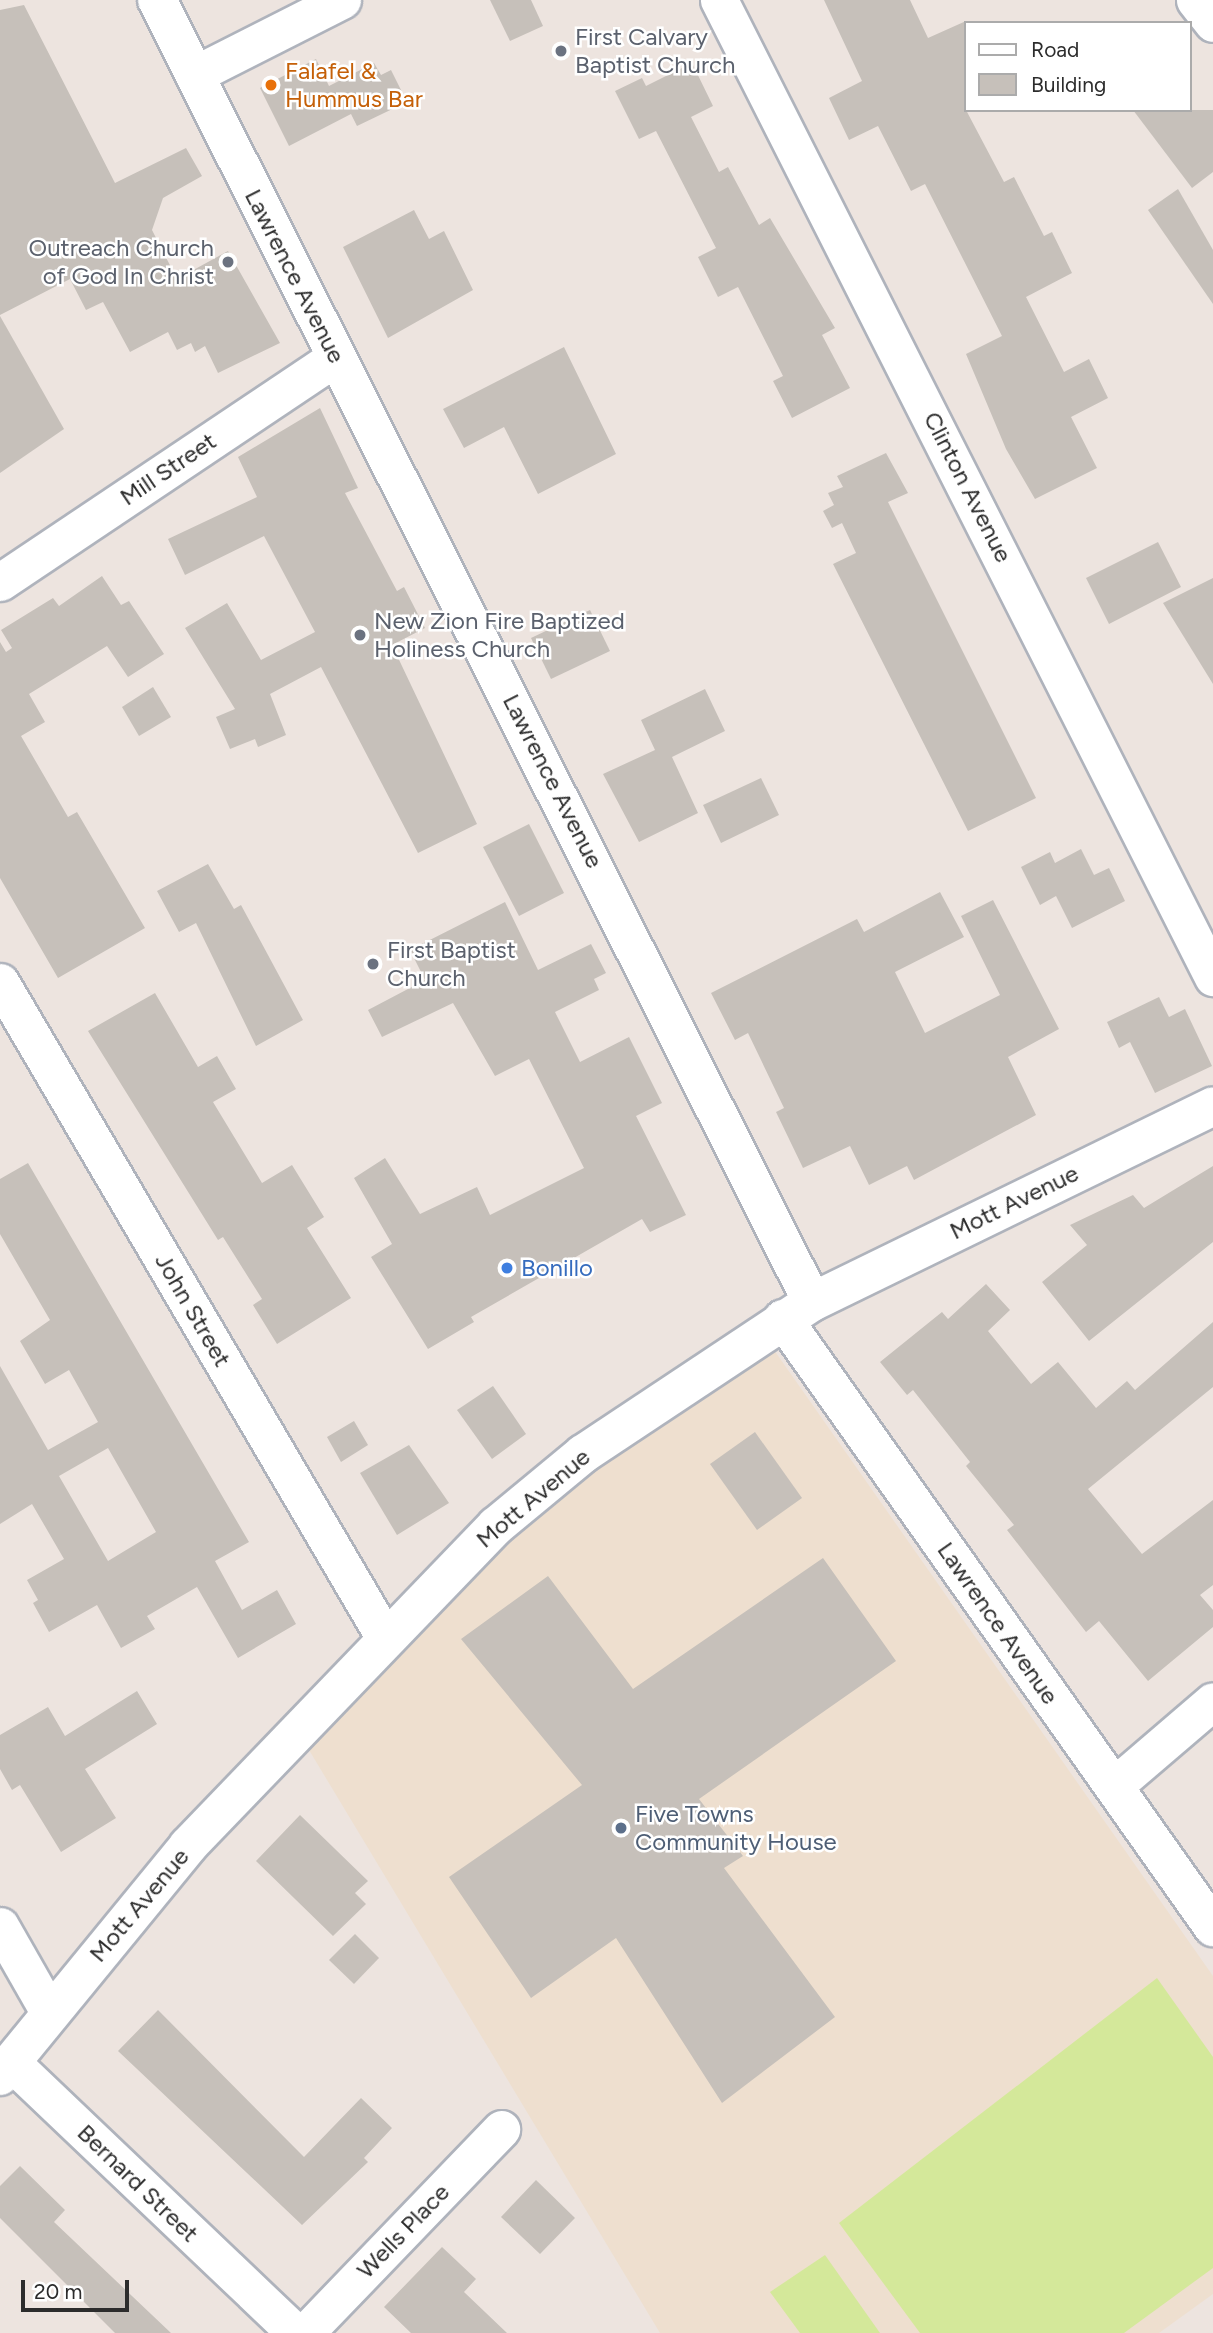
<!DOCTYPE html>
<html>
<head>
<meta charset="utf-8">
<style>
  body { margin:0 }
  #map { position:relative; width:1213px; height:2333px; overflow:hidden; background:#ede4df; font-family:Figtree,sans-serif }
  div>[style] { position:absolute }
  .education>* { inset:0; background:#eedfcf }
  .pitch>* { inset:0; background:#d4e89a }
  .building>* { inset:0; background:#c6c0ba }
  .roads { filter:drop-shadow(2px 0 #afb3bc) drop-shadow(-2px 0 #afb3bc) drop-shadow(0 2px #afb3bc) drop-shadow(0 -2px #afb3bc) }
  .minor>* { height:37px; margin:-18.5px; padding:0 18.5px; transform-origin:18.5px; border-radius:18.5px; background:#fff }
  .tertiary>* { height:38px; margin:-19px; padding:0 19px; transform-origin:19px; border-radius:19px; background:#fff }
  .dots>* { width:19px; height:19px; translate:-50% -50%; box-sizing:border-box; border:4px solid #fff; border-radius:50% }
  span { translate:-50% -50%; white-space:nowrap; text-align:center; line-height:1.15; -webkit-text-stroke:5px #fff; paint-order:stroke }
  .worship-label { font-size:24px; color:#5b616d }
  .left { translate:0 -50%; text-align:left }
  .right { translate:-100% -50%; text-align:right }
  .food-label { font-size:24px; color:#c56008 }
  .street-label { font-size:24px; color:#2c2c2c }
  .shop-label { font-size:24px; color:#366cbe }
  .service-label { font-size:24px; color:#4e5e75 }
  .legend { position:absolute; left:964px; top:21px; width:228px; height:91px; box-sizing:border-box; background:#fff; border:2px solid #ababab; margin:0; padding:9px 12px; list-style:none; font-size:21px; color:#2c2c2c }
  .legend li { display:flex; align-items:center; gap:14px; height:35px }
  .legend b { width:35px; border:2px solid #ababab }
  .scale { position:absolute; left:21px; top:2280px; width:108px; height:32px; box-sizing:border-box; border:4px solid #2c2c2c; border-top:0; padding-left:9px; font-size:21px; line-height:24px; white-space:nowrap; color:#2c2c2c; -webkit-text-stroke:5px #fff; paint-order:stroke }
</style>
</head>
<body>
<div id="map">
  <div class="education">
    <div style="clip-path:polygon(774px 1350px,1213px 1976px,1213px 2294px,1159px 2333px,660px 2333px,309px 1750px,448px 1599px,564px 1490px)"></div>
  </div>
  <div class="pitch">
    <div style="clip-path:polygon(1157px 1978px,1213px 2057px,1213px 2268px,1124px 2333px,920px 2333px,839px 2223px)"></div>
    <div style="clip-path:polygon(825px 2255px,880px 2333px,800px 2333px,770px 2292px)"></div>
  </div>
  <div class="building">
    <div style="clip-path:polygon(490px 0,531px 0,543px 26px,510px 41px)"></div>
    <div style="clip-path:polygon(824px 0,910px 0,928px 38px,966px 21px,966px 110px,1004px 182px,1014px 177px,1044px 236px,1052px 232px,1072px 273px,1026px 297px,1064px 372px,1089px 359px,1108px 398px,1071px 417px,1097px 468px,1035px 499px,1006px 449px,966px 354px,1002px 336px,925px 184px,911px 191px,878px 126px,849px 140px,829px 98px,862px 81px)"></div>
    <div style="clip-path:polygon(24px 5px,115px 183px,186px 148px,202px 176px,163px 198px,152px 230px,177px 279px,228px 251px,280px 343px,218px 373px,205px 346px,195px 352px,191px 343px,177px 350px,168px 332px,130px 352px,103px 302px,86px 310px,70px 279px,0 315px,0 10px)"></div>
    <div style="clip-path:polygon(316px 59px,329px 86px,374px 63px,381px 75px,391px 70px,407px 102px,357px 126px,351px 114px,289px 146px,260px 88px)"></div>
    <div style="clip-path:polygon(692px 63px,713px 106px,691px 117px,719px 172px,728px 167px,759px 225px,770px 218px,835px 328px,822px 335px,850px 388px,792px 418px,773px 381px,783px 376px,738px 287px,718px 297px,698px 257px,716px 248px,656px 131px,639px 139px,615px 91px,642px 78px,646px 86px)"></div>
    <div style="clip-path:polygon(1133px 110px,1213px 110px,1213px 172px,1192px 188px)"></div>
    <div style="clip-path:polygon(1178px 189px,1213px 250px,1213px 304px,1148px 210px)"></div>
    <div style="clip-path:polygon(414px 210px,429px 239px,444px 231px,473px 290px,388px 338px,343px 247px)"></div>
    <div style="clip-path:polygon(0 316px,64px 429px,0 473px)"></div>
    <div style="clip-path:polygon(564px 347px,616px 454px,538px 494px,504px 427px,464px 448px,443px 409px)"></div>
    <div style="clip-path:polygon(320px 408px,358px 488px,345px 493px,397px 591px,404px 587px,425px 628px,392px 645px,477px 824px,418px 853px,321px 667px,270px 694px,286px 735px,258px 747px,255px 739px,230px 749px,216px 717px,235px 709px,185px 628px,227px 603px,261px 660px,315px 632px,264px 536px,185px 575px,168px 539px,257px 497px,238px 457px)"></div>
    <div style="clip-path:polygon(886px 453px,908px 493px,888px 502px,1036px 798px,968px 831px,833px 564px,856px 553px,842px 523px,832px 528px,823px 511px,834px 505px,828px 493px,843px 487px,837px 476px)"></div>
    <div style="clip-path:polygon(1158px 542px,1181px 587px,1109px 624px,1086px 578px)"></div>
    <div style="clip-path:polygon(102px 576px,121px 605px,129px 601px,164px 654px,128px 677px,107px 646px,29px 694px,45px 722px,21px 736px,68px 817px,77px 812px,145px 928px,58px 978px,0 878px,0 642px,6px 652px,12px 648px,1px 630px,53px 598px,59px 606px)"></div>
    <div style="clip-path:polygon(1213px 578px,1213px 684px,1163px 603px)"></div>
    <div style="clip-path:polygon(590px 610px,610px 651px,551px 679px,531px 638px)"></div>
    <div style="clip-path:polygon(153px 687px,171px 717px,139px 736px,122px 707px)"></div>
    <div style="clip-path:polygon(705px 689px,725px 731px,672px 757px,698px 813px,639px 842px,603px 774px,655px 750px,641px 720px)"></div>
    <div style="clip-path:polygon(761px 778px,779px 815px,721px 843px,703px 805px)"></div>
    <div style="clip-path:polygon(529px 824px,564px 893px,519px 916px,483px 847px)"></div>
    <div style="clip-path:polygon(1081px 849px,1094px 875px,1109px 868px,1125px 901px,1072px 928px,1056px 896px,1040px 905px,1021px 867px,1050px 852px,1055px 863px)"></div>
    <div style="clip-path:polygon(208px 864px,234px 909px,241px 905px,303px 1020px,256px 1046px,196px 923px,179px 932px,157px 891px)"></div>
    <div style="clip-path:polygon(940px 892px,964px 937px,895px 972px,925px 1033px,1000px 995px,961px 916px,993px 900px,1059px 1029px,1008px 1057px,1036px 1115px,914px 1180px,907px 1166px,869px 1185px,850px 1146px,803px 1168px,776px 1112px,784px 1108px,748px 1033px,735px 1040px,711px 993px,857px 919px,864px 932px)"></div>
    <div style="clip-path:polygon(505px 902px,538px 970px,591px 944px,606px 973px,594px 979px,599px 990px,555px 1012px,580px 1062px,629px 1037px,662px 1103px,636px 1116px,686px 1215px,650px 1232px,642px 1219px,471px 1317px,474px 1322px,428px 1349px,371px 1257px,392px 1244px,354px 1178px,385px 1158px,420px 1214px,477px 1187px,490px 1215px,584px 1168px,529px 1059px,495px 1076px,453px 1003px,382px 1037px,368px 1010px,425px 980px,410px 950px)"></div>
    <div style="clip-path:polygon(155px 993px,198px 1067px,217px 1056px,236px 1089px,213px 1102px,262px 1183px,292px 1165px,324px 1217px,307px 1228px,351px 1298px,277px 1344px,253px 1305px,262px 1299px,223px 1237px,218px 1240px,88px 1031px)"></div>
    <div style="clip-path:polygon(1159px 997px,1169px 1017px,1185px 1009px,1212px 1066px,1155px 1093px,1130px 1042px,1119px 1048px,1107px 1022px)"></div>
    <div style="clip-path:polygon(evenodd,28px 1163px,249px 1542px,215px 1561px,242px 1610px,277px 1590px,296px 1624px,238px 1658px,197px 1587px,147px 1616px,155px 1629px,121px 1648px,97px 1605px,49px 1632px,33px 1603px,38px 1600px,27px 1580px,64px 1559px,32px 1504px,0 1524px,0 1366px,48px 1450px,98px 1422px,69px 1370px,45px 1384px,20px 1341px,50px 1320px,0 1234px,0 1179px,28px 1163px,108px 1448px,156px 1532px,108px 1561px,59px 1476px,108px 1448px)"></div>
    <div style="clip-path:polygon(1213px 1166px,1213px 1242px,1089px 1341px,1042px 1282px,1087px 1245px,1070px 1225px,1133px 1195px,1144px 1208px)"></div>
    <div style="clip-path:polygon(986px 1284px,1010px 1310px,988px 1331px,1031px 1384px,1058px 1362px,1096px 1408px,1127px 1381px,1135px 1390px,1213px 1322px,1213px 1387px,1088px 1489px,1142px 1554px,1213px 1500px,1213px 1585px,1200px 1595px,1213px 1610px,1213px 1627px,1148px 1681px,1099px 1621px,1086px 1632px,1007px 1530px,1014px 1525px,966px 1466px,970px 1462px,913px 1390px,907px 1395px,880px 1362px,942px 1312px,948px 1319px)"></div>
    <div style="clip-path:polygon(493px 1386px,526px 1434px,492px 1459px,457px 1410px)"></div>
    <div style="clip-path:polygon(354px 1421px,368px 1445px,341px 1462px,327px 1437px)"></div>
    <div style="clip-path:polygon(755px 1432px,802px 1498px,757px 1530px,710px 1464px)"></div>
    <div style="clip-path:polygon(409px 1445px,449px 1503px,397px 1535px,360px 1473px)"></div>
    <div style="clip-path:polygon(823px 1558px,896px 1661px,699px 1799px,743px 1856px,724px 1868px,835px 2017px,722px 2103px,616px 1938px,531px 1998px,449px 1877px,582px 1785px,461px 1639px,548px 1576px,633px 1689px)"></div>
    <div style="clip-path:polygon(137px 1691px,157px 1724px,85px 1769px,116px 1818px,61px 1852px,20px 1785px,12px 1790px,0 1769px,0 1735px,48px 1707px,65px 1736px)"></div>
    <div style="clip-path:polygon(300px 1815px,368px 1881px,355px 1893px,366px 1904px,333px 1936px,256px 1861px)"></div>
    <div style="clip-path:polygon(355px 1934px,379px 1958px,354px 1984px,329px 1960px)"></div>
    <div style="clip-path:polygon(158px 2010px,304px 2157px,361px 2098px,392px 2128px,364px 2158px,368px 2162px,302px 2225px,118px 2051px)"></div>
    <div style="clip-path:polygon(20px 2166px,65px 2210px,54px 2222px,171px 2333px,115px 2333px,0 2218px,0 2186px)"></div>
    <div style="clip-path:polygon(536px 2180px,575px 2218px,540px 2254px,501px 2217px)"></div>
    <div style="clip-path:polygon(442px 2247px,476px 2279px,464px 2292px,507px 2333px,411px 2333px,384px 2307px)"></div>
  </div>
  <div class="roads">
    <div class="minor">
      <div style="left:719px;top:0;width:1095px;rotate:63.18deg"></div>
      <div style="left:1195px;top:0;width:29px;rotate:52deg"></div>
      <div style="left:194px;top:75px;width:166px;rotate:-26.9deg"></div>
      <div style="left:0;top:582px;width:404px;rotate:-33.8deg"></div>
      <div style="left:0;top:982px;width:761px;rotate:59.59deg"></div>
      <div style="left:1114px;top:1786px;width:130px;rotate:-40.6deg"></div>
      <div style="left:0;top:1926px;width:99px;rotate:60.3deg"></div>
      <div style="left:11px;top:2062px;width:393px;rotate:43.6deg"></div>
      <div style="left:305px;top:2333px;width:283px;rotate:-46.1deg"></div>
    </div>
    <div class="tertiary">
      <div style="left:157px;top:0;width:1457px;rotate:63.29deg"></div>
      <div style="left:783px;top:1319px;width:745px;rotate:54.73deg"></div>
      <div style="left:0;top:2076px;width:297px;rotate:-50.7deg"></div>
      <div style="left:188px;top:1846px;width:444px;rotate:-46.1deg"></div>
      <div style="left:496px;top:1526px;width:113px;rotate:-39.6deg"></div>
      <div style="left:583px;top:1454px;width:275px;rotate:-33.6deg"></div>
      <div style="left:812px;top:1302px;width:446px;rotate:-26deg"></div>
    </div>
  </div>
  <div class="dots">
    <div style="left:561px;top:51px;background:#6b7280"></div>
    <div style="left:271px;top:85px;background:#e8710a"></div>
    <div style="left:228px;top:262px;background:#6b7280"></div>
    <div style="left:360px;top:635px;background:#6b7280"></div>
    <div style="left:373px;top:964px;background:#6b7280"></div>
    <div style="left:507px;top:1268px;background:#3f7fe0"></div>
    <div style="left:621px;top:1828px;background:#5c6f8a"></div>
  </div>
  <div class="worship-label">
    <span class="left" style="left:575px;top:51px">First Calvary<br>Baptist Church</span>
    <span class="right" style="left:214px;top:262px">Outreach Church<br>of God In Christ</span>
    <span class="left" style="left:374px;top:635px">New Zion Fire Baptized<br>Holiness Church</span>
    <span class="left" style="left:387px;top:964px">First Baptist<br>Church</span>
  </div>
  <div class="food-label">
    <span class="left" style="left:285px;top:85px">Falafel &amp;<br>Hummus Bar</span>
  </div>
  <div class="street-label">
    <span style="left:295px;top:276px;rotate:63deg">Lawrence Avenue</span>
    <span style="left:168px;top:469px;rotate:-34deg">Mill Street</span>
    <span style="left:968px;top:487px;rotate:63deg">Clinton Avenue</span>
    <span style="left:553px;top:781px;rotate:63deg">Lawrence Avenue</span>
    <span style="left:1014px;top:1202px;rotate:-26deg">Mott Avenue</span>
    <span style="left:193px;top:1310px;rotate:60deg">John Street</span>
    <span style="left:533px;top:1498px;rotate:-40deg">Mott Avenue</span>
    <span style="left:998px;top:1623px;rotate:55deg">Lawrence Avenue</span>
    <span style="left:139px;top:1905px;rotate:-50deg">Mott Avenue</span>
    <span style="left:138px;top:2183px;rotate:44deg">Bernard Street</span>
    <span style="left:403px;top:2231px;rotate:-46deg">Wells Place</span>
  </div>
  <div class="shop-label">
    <span class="left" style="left:521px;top:1268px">Bonillo</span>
  </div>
  <div class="service-label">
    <span class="left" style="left:635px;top:1828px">Five Towns<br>Community House</span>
  </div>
  <ul class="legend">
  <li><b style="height:9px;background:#fff"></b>Road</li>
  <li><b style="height:19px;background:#c6c0ba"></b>Building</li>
  </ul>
  <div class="scale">20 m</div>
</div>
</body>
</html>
